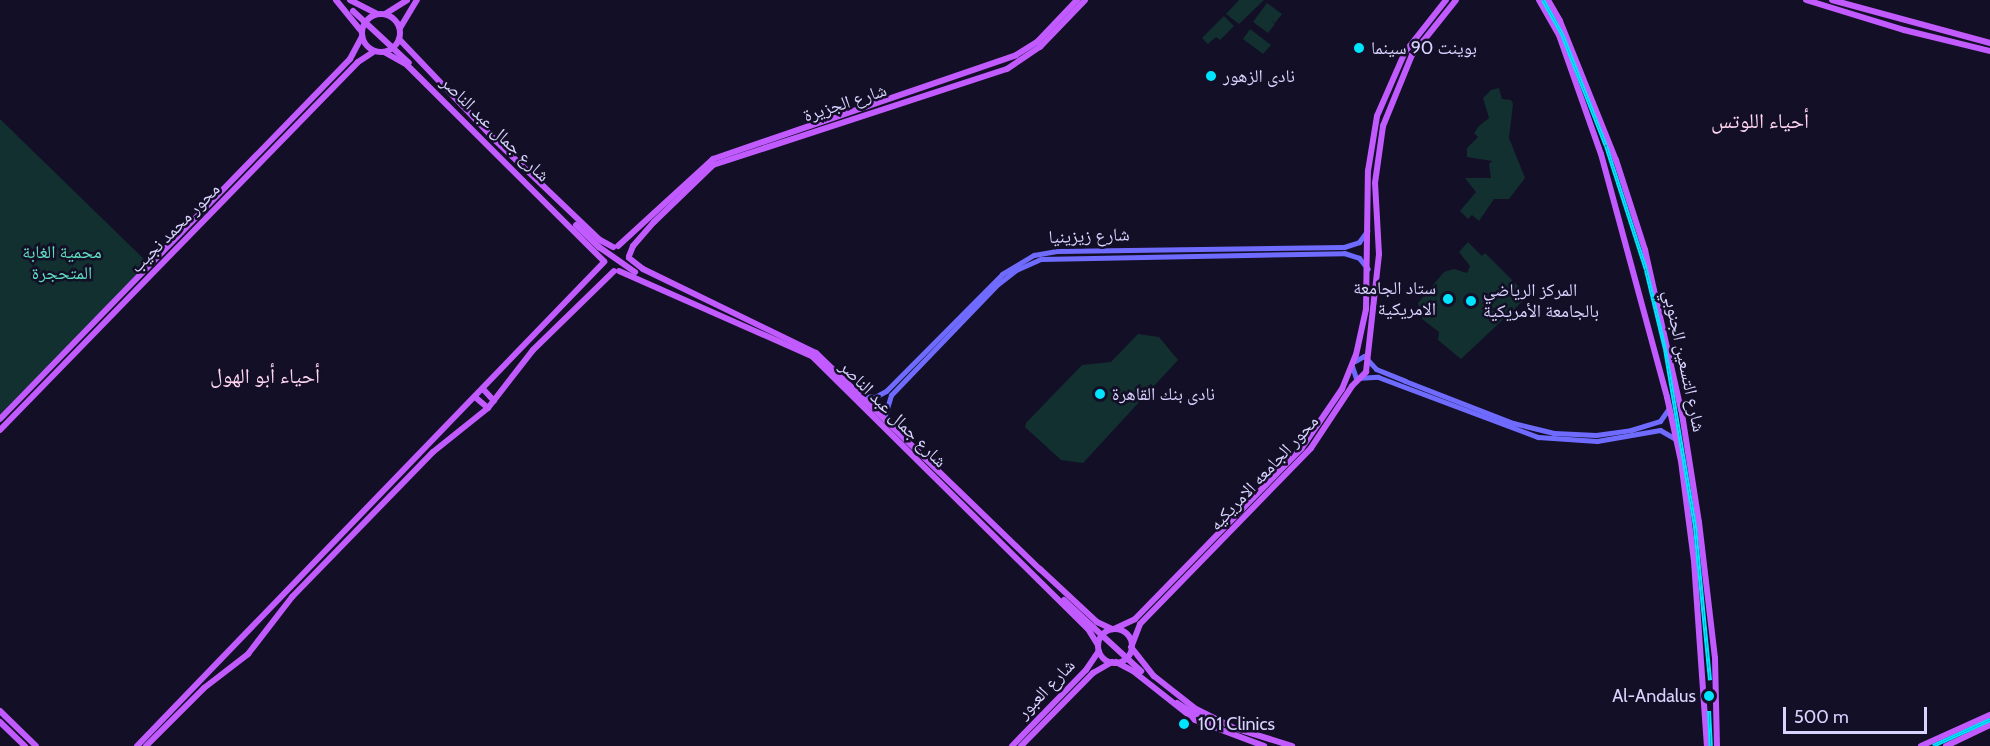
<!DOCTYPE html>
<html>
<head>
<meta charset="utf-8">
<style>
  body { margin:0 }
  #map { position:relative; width:1990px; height:746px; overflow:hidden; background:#130f26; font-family:Cabin,"Noto Naskh Arabic",sans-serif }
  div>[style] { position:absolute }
  .green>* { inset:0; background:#12302f }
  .secondary>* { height:5px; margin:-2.5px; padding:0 2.5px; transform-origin:2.5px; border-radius:2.5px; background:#6f6bff }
  .primary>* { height:6px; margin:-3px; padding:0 3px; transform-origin:3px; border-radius:3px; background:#c25bff }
  .primary>.ring { margin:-3px; padding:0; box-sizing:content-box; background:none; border:6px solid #c25bff; border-radius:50% }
  .rail>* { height:4px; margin-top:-2px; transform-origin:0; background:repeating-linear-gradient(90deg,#130f26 0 4.5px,#00e5ff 0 9px); box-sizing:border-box; border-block:2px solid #00e5ff }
  .primary-bridge>* { height:6px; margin:-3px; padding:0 3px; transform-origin:3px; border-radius:3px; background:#c25bff }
  .dots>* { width:16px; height:16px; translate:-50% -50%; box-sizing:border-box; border:3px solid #130f26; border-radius:50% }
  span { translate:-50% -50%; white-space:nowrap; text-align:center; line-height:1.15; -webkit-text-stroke:5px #130f26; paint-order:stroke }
  .poi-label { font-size:18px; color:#d9d4ff }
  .left { translate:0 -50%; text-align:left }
  .right { translate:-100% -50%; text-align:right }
  .street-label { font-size:18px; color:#d9d4ff }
  .park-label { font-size:18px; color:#5fe0c0 }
  .quarter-label { font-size:21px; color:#ffd6f0 }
  .scale { position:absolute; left:1783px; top:707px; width:144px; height:27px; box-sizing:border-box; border:3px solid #d9d4ff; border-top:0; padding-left:8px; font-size:18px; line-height:21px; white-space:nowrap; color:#d9d4ff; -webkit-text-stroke:4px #130f26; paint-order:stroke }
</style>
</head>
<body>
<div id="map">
  <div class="green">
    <div style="clip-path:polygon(1239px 0,1264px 0,1239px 24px,1226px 14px)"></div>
    <div style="clip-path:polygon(1267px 3px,1282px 14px,1275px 23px,1270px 20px,1275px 24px,1268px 33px,1253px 22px)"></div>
    <div style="clip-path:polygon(1224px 16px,1234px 26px,1220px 40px,1216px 37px,1208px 44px,1202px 38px)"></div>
    <div style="clip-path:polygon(1250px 29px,1271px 45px,1263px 54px,1243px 39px)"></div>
    <div style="clip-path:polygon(1499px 88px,1502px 99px,1511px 100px,1513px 104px,1509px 138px,1525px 178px,1509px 199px,1494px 199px,1479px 221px,1472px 215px,1468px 219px,1460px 211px,1476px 192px,1465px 178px,1491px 178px,1489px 164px,1492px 161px,1467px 157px,1467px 148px,1478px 137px,1474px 133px,1479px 126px,1489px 118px,1483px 98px,1491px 90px)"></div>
    <div style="clip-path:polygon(0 119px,148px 263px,0 415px)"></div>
    <div style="clip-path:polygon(1468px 242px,1482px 256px,1485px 253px,1528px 296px,1461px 359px,1438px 340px,1439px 332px,1422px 319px,1418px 303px,1444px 272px,1454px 269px,1467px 273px,1470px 266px,1459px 252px)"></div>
    <div style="clip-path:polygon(1138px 334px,1159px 337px,1178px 360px,1083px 463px,1061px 460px,1025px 427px,1026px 423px,1082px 365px,1111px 362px)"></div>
  </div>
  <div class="secondary">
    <div style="left:1355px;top:361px;width:10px;rotate:-29deg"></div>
    <div style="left:1364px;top:356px;width:18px;rotate:47deg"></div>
    <div style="left:1376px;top:369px;width:31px;rotate:22deg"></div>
    <div style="left:1405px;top:381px;width:116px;rotate:21.3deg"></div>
    <div style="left:1513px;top:423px;width:42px;rotate:13.7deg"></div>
    <div style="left:1554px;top:433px;width:42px;rotate:2.7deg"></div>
    <div style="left:1596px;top:435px;width:35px;rotate:-8deg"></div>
    <div style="left:1631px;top:430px;width:30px;rotate:-17deg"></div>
    <div style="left:1660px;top:421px;width:16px;rotate:-55deg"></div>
    <div style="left:1352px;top:366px;width:13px;rotate:72deg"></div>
    <div style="left:1356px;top:378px;width:22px;rotate:-3deg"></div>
    <div style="left:1378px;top:377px;width:171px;rotate:20.6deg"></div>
    <div style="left:1538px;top:437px;width:59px;rotate:3.9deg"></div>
    <div style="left:1597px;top:441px;width:64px;rotate:-9.9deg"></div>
    <div style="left:1660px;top:430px;width:20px;rotate:30deg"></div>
    <div style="left:861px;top:396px;width:14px;rotate:4deg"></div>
    <div style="left:875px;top:397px;width:13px;rotate:-29deg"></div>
    <div style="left:886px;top:391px;width:165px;rotate:-45.2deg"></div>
    <div style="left:1002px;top:274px;width:37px;rotate:-31deg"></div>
    <div style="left:1034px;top:255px;width:23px;rotate:-10deg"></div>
    <div style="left:1057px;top:251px;width:287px;rotate:-0.8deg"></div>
    <div style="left:1344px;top:247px;width:16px;rotate:-18deg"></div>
    <div style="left:1359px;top:242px;width:14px;rotate:-54deg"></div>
    <div style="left:884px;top:418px;width:24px;rotate:-73deg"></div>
    <div style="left:891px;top:395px;width:154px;rotate:-46.1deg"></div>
    <div style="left:998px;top:284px;width:23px;rotate:-38deg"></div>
    <div style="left:1016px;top:270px;width:27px;rotate:-24deg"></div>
    <div style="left:1041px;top:259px;width:303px;rotate:-1.1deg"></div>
    <div style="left:1344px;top:253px;width:16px;rotate:18deg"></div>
    <div style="left:1359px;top:258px;width:14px;rotate:51deg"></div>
  </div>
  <div class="primary">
    <div style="left:336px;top:0;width:41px;rotate:50.9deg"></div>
    <div style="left:350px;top:0;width:30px;rotate:27deg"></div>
    <div style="left:1539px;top:0;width:40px;rotate:60.3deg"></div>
    <div style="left:1559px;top:35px;width:126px;rotate:70.6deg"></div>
    <div style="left:1601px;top:154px;width:252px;rotate:74.8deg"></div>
    <div style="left:1667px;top:397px;width:66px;rotate:77.7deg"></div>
    <div style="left:1681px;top:461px;width:101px;rotate:82.6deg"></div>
    <div style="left:1694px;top:561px;width:185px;rotate:86deg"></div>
    <div style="left:1548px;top:0;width:24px;rotate:60deg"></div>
    <div style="left:1560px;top:21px;width:150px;rotate:68.1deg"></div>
    <div style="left:1616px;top:160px;width:95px;rotate:72.1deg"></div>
    <div style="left:1645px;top:250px;width:168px;rotate:77.3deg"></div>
    <div style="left:1682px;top:414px;width:109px;rotate:81.1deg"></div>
    <div style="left:1699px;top:522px;width:137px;rotate:83.3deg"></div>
    <div style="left:1715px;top:658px;width:88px;rotate:88.7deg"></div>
    <div style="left:1806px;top:0;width:102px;rotate:17deg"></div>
    <div style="left:1904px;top:30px;width:89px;rotate:13.7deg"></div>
    <div style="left:1832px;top:0;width:164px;rotate:15.2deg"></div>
    <div style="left:385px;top:14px;width:26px;rotate:-32deg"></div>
    <div class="ring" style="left:362px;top:14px;width:32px;height:32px"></div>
    <div style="left:400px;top:28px;width:33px;rotate:-59deg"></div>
    <div style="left:399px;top:39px;width:141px;rotate:46.4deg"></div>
    <div style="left:496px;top:141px;width:144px;rotate:43.6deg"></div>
    <div style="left:600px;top:240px;width:15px;rotate:28deg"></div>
    <div style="left:384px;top:52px;width:26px;rotate:29deg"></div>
    <div style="left:407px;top:65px;width:278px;rotate:44.9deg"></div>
    <div style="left:576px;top:225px;width:32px;rotate:44deg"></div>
    <div style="left:618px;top:246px;width:129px;rotate:-42.5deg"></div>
    <div style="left:713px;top:159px;width:320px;rotate:-18.9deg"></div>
    <div style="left:1016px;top:55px;width:26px;rotate:-32deg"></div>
    <div style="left:1038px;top:41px;width:57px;rotate:-46.4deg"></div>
    <div style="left:629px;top:256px;width:11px;rotate:-68deg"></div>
    <div style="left:633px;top:246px;width:32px;rotate:-49deg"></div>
    <div style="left:654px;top:222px;width:82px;rotate:-44deg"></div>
    <div style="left:713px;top:165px;width:309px;rotate:-18.1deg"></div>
    <div style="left:1007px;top:69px;width:40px;rotate:-34deg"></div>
    <div style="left:1040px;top:47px;width:65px;rotate:-46.2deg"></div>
    <div style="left:629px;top:258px;width:18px;rotate:38deg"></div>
    <div style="left:643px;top:269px;width:192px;rotate:25.9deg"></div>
    <div style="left:816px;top:353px;width:311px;rotate:44deg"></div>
    <div style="left:1040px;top:569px;width:78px;rotate:42.9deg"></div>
    <div style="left:1097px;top:622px;width:17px;rotate:25deg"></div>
    <div style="left:619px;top:271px;width:211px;rotate:23.8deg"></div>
    <div style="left:812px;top:356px;width:388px;rotate:44.7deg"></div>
    <div style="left:1088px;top:629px;width:19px;rotate:58deg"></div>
    <div style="left:483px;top:389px;width:16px;rotate:47deg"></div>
    <div style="left:475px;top:397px;width:17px;rotate:40deg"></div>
    <div style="left:0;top:419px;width:502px;rotate:-45.81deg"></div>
    <div style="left:350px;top:59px;width:26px;rotate:-62deg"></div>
    <div style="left:0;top:430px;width:513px;rotate:-45.79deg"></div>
    <div style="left:358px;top:62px;width:20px;rotate:-33deg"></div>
    <div style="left:1064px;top:600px;width:41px;rotate:43deg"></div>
    <div style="left:1114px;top:629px;width:23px;rotate:-25deg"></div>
    <div style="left:1135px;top:619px;width:238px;rotate:-45.7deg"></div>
    <div style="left:1301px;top:449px;width:73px;rotate:-55.7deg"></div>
    <div style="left:1342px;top:389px;width:37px;rotate:-68deg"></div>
    <div style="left:1356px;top:355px;width:47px;rotate:-77.7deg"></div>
    <div style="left:1366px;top:309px;width:138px;rotate:-89.2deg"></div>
    <div style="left:1368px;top:171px;width:56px;rotate:-80.7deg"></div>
    <div style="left:1377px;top:116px;width:70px;rotate:-66.4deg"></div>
    <div style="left:1405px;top:52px;width:66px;rotate:-51.7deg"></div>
    <div class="ring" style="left:1098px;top:629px;width:28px;height:28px"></div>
    <div style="left:1132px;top:645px;width:22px;rotate:-69deg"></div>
    <div style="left:1140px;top:624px;width:245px;rotate:-45.8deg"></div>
    <div style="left:1311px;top:448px;width:74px;rotate:-56.5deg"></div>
    <div style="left:1352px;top:386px;width:20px;rotate:-45deg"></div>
    <div style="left:1366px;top:372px;width:119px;rotate:-83.7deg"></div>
    <div style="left:1379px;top:254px;width:71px;rotate:-93.2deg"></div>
    <div style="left:1375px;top:183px;width:58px;rotate:-82deg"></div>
    <div style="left:1383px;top:126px;width:77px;rotate:-67.8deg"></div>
    <div style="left:1412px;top:55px;width:70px;rotate:-51.3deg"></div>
    <div style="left:1131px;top:647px;width:37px;rotate:52deg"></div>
    <div style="left:1154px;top:676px;width:53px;rotate:38.2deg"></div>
    <div style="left:1196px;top:709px;width:42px;rotate:26.6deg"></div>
    <div style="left:1234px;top:728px;width:61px;rotate:17.2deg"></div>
    <div style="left:1116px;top:662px;width:19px;rotate:28deg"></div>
    <div style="left:1133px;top:671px;width:79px;rotate:38.3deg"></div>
    <div style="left:1195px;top:720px;width:74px;rotate:20.6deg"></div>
    <div style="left:1177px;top:703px;width:38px;rotate:32deg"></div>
    <div style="left:0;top:711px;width:50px;rotate:44.2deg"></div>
    <div style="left:0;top:722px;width:35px;rotate:44deg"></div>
    <div style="left:137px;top:746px;width:673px;rotate:-46.02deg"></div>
    <div style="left:146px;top:746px;width:82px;rotate:-45deg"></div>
    <div style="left:204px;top:688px;width:56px;rotate:-37.7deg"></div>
    <div style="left:248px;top:654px;width:72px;rotate:-52.3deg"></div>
    <div style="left:292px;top:597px;width:202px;rotate:-45.8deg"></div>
    <div style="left:433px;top:452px;width:70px;rotate:-38.7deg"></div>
    <div style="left:488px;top:408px;width:73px;rotate:-52.2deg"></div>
    <div style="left:533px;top:350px;width:113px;rotate:-44.3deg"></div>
    <div style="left:1012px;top:746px;width:106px;rotate:-45.8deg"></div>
    <div style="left:1086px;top:670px;width:23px;rotate:-56deg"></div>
    <div style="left:1021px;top:746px;width:103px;rotate:-45.4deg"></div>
    <div style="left:1093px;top:673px;width:22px;rotate:-30deg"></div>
    <div style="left:1921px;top:746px;width:76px;rotate:-24.2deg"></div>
    <div style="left:1946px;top:746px;width:49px;rotate:-25.5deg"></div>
  </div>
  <div class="rail">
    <div style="left:1543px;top:0;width:39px;rotate:61deg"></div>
    <div style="left:1562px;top:34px;width:120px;rotate:68.6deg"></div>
    <div style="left:1606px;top:146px;width:130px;rotate:72.1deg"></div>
    <div style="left:1646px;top:270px;width:81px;rotate:76.5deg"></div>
    <div style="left:1665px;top:349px;width:181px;rotate:80.4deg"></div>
    <div style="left:1695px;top:527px;width:154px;rotate:84.4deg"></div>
    <div style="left:1709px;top:711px;width:35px;rotate:87deg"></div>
    <div style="left:1933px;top:746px;width:63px;rotate:-24.5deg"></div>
  </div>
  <div class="primary-bridge">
    <div style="left:353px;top:11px;width:76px;rotate:42.9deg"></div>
    <div style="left:599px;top:247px;width:44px;rotate:34.8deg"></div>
    <div style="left:1094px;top:628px;width:64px;rotate:42.5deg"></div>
  </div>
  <div class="dots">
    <div style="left:1359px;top:48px;background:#00e5ff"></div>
    <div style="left:1211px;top:76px;background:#00e5ff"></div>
    <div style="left:1448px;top:299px;background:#00e5ff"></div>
    <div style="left:1471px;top:301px;background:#00e5ff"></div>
    <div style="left:1100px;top:394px;background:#00e5ff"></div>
    <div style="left:1709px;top:696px;background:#00e5ff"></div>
    <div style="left:1184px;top:724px;background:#00e5ff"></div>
  </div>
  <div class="poi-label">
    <span class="left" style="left:1371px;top:48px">بوينت 90 سينما</span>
    <span class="left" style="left:1223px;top:76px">نادى الزهور</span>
    <span class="right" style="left:1436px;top:299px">ستاد الجامعة<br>الامريكية</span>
    <span class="left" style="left:1483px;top:301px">المركز الرياضي<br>بالجامعة الأمريكية</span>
    <span class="left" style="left:1112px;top:394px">نادى بنك القاهرة</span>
    <span class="right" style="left:1696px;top:696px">Al-Andalus</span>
    <span class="left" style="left:1198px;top:724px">101 Clinics</span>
  </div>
  <div class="street-label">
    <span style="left:845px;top:103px;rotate:-18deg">شارع الجزيرة</span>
    <span style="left:495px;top:129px;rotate:44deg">شارع جمال عبد الناصر</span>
    <span style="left:175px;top:228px;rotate:-45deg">محور محمد نجيب</span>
    <span style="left:1089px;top:236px;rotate:-2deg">شارع زيزينيا</span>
    <span style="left:1684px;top:361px;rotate:78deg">شارع التسعين الجنوبي</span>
    <span style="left:893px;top:414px;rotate:45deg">شارع جمال عبد الناصر</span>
    <span style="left:1264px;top:473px;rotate:-47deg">محور الجامعه الامريكيه</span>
    <span style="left:1046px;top:689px;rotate:-46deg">شارع العبور</span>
  </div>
  <div class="park-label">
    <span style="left:62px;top:263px">محمية الغابة<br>المتحجرة</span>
  </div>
  <div class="quarter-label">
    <span style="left:1760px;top:121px">أحياء اللوتس</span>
    <span style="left:265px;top:376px">أحياء أبو الهول</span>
  </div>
  <div class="scale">500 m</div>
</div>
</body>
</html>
